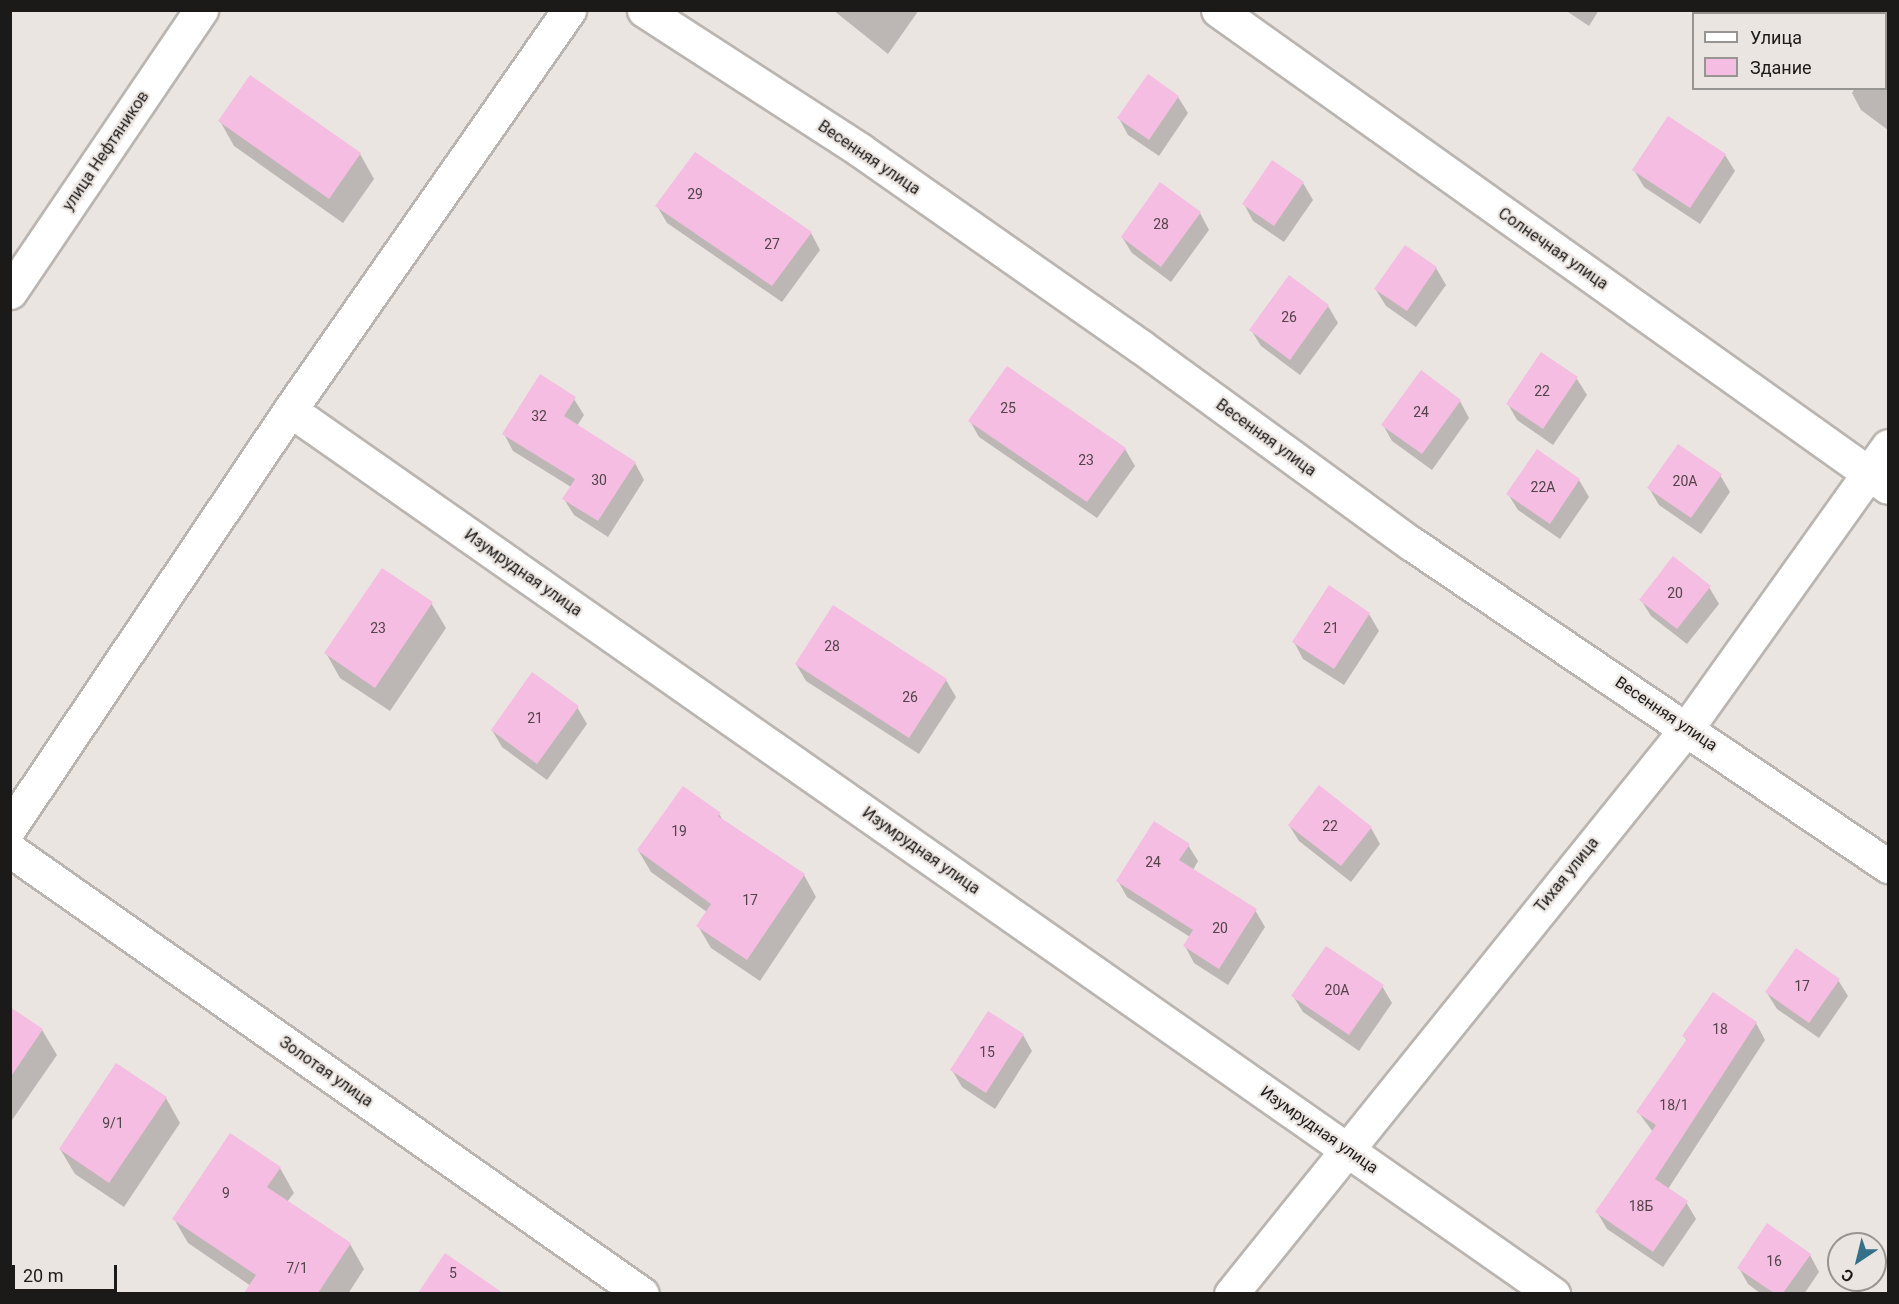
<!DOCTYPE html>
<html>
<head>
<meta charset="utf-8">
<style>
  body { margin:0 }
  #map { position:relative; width:1899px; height:1304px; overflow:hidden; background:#ebe5e1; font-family:Roboto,sans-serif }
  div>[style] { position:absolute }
  .shadow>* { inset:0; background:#0003 }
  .building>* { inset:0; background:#f4bde1 }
  .roads { filter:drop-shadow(2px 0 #bab5b0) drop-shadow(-2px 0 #bab5b0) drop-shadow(0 2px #bab5b0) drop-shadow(0 -2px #bab5b0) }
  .minor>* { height:33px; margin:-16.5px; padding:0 16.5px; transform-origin:16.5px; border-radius:16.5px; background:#fff }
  span { translate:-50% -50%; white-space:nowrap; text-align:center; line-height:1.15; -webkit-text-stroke:4.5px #ebe5e1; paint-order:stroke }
  .number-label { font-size:14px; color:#52434a }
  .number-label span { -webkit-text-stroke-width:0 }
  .street-label { font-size:16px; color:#1c1a18 }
  .frame { position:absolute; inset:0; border:12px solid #1c1a18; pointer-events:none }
  .legend { position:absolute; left:1692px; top:12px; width:195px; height:78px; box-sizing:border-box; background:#ebe5e1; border:2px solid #989491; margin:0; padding:8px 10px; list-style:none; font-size:18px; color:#1c1a18 }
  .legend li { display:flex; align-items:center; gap:12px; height:30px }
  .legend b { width:30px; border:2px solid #989491 }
  .north { position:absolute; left:1827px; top:1232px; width:60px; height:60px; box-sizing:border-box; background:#ebe5e1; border:2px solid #989491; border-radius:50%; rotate:215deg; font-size:16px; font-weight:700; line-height:24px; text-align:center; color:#1c1a18 }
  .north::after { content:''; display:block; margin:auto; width:21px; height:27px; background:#366f88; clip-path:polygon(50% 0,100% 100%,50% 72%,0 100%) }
  .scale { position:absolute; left:12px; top:1265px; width:105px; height:27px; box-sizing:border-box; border:3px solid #1c1a18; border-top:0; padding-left:8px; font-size:18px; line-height:21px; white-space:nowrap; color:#1c1a18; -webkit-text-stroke:4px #ebe5e1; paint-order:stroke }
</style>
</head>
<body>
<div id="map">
  <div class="shadow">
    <div style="clip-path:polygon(833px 10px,919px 10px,888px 54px)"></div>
    <div style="clip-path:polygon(1565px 10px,1599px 10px,1589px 26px)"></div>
    <div style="clip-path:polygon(1703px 10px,1730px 10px,1728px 14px)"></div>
    <div style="clip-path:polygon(1886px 53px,1888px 56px,1888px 130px,1861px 110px,1852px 93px,1855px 88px,1886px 88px)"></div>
    <div style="clip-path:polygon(1178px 97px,1188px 113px,1159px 156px,1128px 135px,1119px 118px)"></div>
    <div style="clip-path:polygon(220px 121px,360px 154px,374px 179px,343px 223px,234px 146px)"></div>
    <div style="clip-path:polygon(1725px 155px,1735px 171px,1700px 224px,1644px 187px,1634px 170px)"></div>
    <div style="clip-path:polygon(1303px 183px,1313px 200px,1284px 242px,1253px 221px,1244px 204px)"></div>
    <div style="clip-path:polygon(657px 206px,811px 233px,820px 250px,782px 302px,667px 223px)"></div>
    <div style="clip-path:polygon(1200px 213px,1209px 230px,1171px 282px,1132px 253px,1122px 237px)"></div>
    <div style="clip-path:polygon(1436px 268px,1446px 285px,1416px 327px,1386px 306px,1376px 290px)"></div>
    <div style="clip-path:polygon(1289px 277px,1328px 306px,1338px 323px,1300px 375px,1261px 346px,1251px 330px)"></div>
    <div style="clip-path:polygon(1541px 354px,1577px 379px,1587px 395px,1553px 445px,1517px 420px,1508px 404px)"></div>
    <div style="clip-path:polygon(574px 399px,584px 415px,577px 426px,635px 463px,644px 480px,608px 537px,574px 515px,564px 499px,571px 487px,513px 451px,504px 434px)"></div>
    <div style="clip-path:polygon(1460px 401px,1469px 418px,1432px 470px,1392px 441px,1383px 425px)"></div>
    <div style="clip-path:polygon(970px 421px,1125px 449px,1135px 466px,1097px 518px,979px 437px)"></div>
    <div style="clip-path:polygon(1537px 452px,1579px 480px,1589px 497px,1560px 539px,1518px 510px,1508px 494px)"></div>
    <div style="clip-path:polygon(1720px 475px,1730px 492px,1701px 534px,1659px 505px,1649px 488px)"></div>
    <div style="clip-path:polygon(1709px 587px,1719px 604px,1687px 644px,1651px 616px,1641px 600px)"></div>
    <div style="clip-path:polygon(1329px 588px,1369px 614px,1379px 631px,1344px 685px,1303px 659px,1294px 642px)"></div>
    <div style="clip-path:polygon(431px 603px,446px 628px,390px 711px,340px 678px,326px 653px)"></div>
    <div style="clip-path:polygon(796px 664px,946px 680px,956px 697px,919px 754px,806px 681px)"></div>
    <div style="clip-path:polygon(577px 707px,587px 724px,547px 780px,502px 747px,492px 730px)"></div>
    <div style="clip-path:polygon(719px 814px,724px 822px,804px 875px,816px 897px,760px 981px,711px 948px,698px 926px,707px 912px,651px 872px,638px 850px)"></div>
    <div style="clip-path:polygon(1289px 825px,1371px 828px,1380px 844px,1351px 882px,1299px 841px)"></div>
    <div style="clip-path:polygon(1188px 845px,1198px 861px,1193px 870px,1255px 910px,1265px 927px,1228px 985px,1194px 963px,1185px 946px,1190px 937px,1127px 897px,1118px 881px)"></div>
    <div style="clip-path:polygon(1838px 980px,1848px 996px,1819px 1038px,1777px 1009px,1767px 993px)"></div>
    <div style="clip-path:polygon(1382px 986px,1392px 1003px,1359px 1051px,1303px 1012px,1293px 996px)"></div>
    <div style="clip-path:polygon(10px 1009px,42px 1030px,57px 1055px,10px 1123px)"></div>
    <div style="clip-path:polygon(1756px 1023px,1765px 1040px,1668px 1189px,1686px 1202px,1696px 1219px,1663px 1267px,1607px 1229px,1597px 1212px,1653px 1132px,1638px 1112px,1687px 1041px,1684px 1036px)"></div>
    <div style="clip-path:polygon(1023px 1035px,1032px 1051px,995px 1109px,962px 1087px,952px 1070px)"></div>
    <div style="clip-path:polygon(166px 1098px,180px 1123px,124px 1207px,75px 1174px,60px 1149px)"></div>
    <div style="clip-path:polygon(280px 1168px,294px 1193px,287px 1202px,350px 1244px,364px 1269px,348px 1294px,246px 1294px,251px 1286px,188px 1243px,174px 1219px)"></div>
    <div style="clip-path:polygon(446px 1255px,501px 1294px,418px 1294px)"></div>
    <div style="clip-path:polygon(1810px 1255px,1819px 1272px,1804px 1294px,1761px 1294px,1748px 1284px,1739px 1268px)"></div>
  </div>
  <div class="building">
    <div style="clip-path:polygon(1148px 74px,1179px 96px,1149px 140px,1117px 118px)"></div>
    <div style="clip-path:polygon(250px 75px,361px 153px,329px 199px,218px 121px)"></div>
    <div style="clip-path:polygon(1668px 116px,1726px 154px,1690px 208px,1632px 170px)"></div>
    <div style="clip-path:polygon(695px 152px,812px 232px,772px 286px,655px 206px)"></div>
    <div style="clip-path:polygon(1272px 160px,1304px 182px,1274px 226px,1242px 204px)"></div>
    <div style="clip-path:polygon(1160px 182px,1201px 212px,1161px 267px,1121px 237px)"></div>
    <div style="clip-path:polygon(1405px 245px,1437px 267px,1407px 311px,1374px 289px)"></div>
    <div style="clip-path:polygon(1289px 275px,1329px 305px,1290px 360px,1249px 330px)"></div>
    <div style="clip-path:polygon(1541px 352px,1578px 377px,1543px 429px,1506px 404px)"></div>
    <div style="clip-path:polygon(1007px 366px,1126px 448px,1087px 502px,968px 421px)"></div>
    <div style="clip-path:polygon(1421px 370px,1461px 400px,1422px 454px,1381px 425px)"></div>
    <div style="clip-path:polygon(540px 374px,576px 397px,564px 416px,636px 462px,598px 521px,562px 499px,575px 479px,502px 434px)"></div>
    <div style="clip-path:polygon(1678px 444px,1722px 474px,1691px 518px,1647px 488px)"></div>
    <div style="clip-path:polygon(1537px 449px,1580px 479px,1550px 524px,1506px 494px)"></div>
    <div style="clip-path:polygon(1673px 556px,1711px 586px,1677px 629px,1639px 600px)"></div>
    <div style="clip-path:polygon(382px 568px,433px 602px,375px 688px,324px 653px)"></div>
    <div style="clip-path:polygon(1329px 585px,1370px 613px,1334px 669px,1292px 642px)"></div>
    <div style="clip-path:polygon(833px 605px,947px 679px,909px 738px,795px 664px)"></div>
    <div style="clip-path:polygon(532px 672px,579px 706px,537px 764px,491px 730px)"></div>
    <div style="clip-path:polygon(1319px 785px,1372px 827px,1341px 866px,1288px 825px)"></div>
    <div style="clip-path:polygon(683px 786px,721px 813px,718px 816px,805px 874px,747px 960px,696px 926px,711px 904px,637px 850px)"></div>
    <div style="clip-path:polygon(1154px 821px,1190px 844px,1179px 860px,1257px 909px,1219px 969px,1183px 946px,1193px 930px,1116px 881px)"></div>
    <div style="clip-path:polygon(1326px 946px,1384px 985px,1349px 1035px,1291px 996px)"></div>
    <div style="clip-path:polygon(1796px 948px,1840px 979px,1809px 1023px,1765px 992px)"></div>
    <div style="clip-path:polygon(1713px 992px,1757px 1022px,1655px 1179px,1688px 1201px,1653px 1252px,1595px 1212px,1656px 1125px,1636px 1112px,1687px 1039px,1682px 1036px)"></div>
    <div style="clip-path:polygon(10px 1007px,43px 1029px,10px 1078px)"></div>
    <div style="clip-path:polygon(988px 1011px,1024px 1034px,986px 1093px,950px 1070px)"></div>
    <div style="clip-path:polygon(116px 1063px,167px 1097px,109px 1183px,59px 1149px)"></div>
    <div style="clip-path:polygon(230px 1133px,281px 1167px,267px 1187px,351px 1243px,318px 1293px,244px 1293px,256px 1275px,172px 1219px)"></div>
    <div style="clip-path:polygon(1767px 1223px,1811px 1254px,1783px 1293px,1774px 1293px,1737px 1268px)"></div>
    <div style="clip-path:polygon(445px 1253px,503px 1293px,418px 1293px)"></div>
  </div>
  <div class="roads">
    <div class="minor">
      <div style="left:644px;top:10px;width:257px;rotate:32.9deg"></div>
      <div style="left:860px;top:150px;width:342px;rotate:35deg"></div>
      <div style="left:1140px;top:346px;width:336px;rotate:36.1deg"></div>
      <div style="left:1412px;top:544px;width:575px;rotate:34.08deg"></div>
      <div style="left:1218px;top:10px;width:822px;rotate:35.45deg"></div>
      <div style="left:10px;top:292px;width:341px;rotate:-55.9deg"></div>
      <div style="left:290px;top:410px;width:1542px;rotate:34.99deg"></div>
      <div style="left:10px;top:827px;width:502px;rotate:-56.12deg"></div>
      <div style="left:290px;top:410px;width:488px;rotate:-55.1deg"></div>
      <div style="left:10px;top:850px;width:772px;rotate:35.09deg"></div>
      <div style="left:1231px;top:1294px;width:727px;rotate:-51.14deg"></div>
      <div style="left:1687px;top:728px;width:346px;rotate:-54.5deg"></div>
    </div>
  </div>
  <div class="number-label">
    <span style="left:695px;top:194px">29</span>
    <span style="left:1161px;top:224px">28</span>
    <span style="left:772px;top:244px">27</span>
    <span style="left:1289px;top:317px">26</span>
    <span style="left:1542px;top:391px">22</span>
    <span style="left:1008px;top:408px">25</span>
    <span style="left:1421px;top:412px">24</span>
    <span style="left:539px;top:416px">32</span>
    <span style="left:1086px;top:460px">23</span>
    <span style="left:599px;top:480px">30</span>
    <span style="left:1685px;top:481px">20А</span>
    <span style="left:1543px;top:487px">22А</span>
    <span style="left:1675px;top:593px">20</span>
    <span style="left:378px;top:628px">23</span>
    <span style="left:1331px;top:628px">21</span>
    <span style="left:832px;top:646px">28</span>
    <span style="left:910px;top:697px">26</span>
    <span style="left:535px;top:718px">21</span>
    <span style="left:1330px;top:826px">22</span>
    <span style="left:679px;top:831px">19</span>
    <span style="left:1153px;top:862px">24</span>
    <span style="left:750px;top:900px">17</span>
    <span style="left:1220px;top:928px">20</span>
    <span style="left:1802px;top:986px">17</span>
    <span style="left:1337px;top:990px">20А</span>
    <span style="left:1720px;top:1029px">18</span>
    <span style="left:987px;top:1052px">15</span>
    <span style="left:1674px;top:1105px">18/1</span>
    <span style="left:113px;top:1123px">9/1</span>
    <span style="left:226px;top:1193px">9</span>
    <span style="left:1641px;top:1206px">18Б</span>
    <span style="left:1774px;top:1261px">16</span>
    <span style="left:297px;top:1268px">7/1</span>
    <span style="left:453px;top:1273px">5</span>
  </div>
  <div class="street-label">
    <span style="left:106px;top:151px;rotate:-56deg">улица Нефтяников</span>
    <span style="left:869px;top:158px;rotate:34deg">Весенняя улица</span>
    <span style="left:1553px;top:249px;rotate:35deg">Солнечная улица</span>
    <span style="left:1266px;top:438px;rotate:36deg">Весенняя улица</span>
    <span style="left:523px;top:573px;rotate:35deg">Изумрудная улица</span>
    <span style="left:1666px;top:714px;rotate:34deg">Весенняя улица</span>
    <span style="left:921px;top:851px;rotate:35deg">Изумрудная улица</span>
    <span style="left:1567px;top:875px;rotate:-51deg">Тихая улица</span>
    <span style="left:326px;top:1072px;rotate:35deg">Золотая улица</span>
    <span style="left:1319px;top:1130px;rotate:35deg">Изумрудная улица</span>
  </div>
  <div class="frame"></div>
  <ul class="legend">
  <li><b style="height:8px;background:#fff"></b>Улица</li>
  <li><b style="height:16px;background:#f4bde1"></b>Здание</li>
  </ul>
  <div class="north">С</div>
  <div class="scale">20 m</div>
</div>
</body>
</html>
